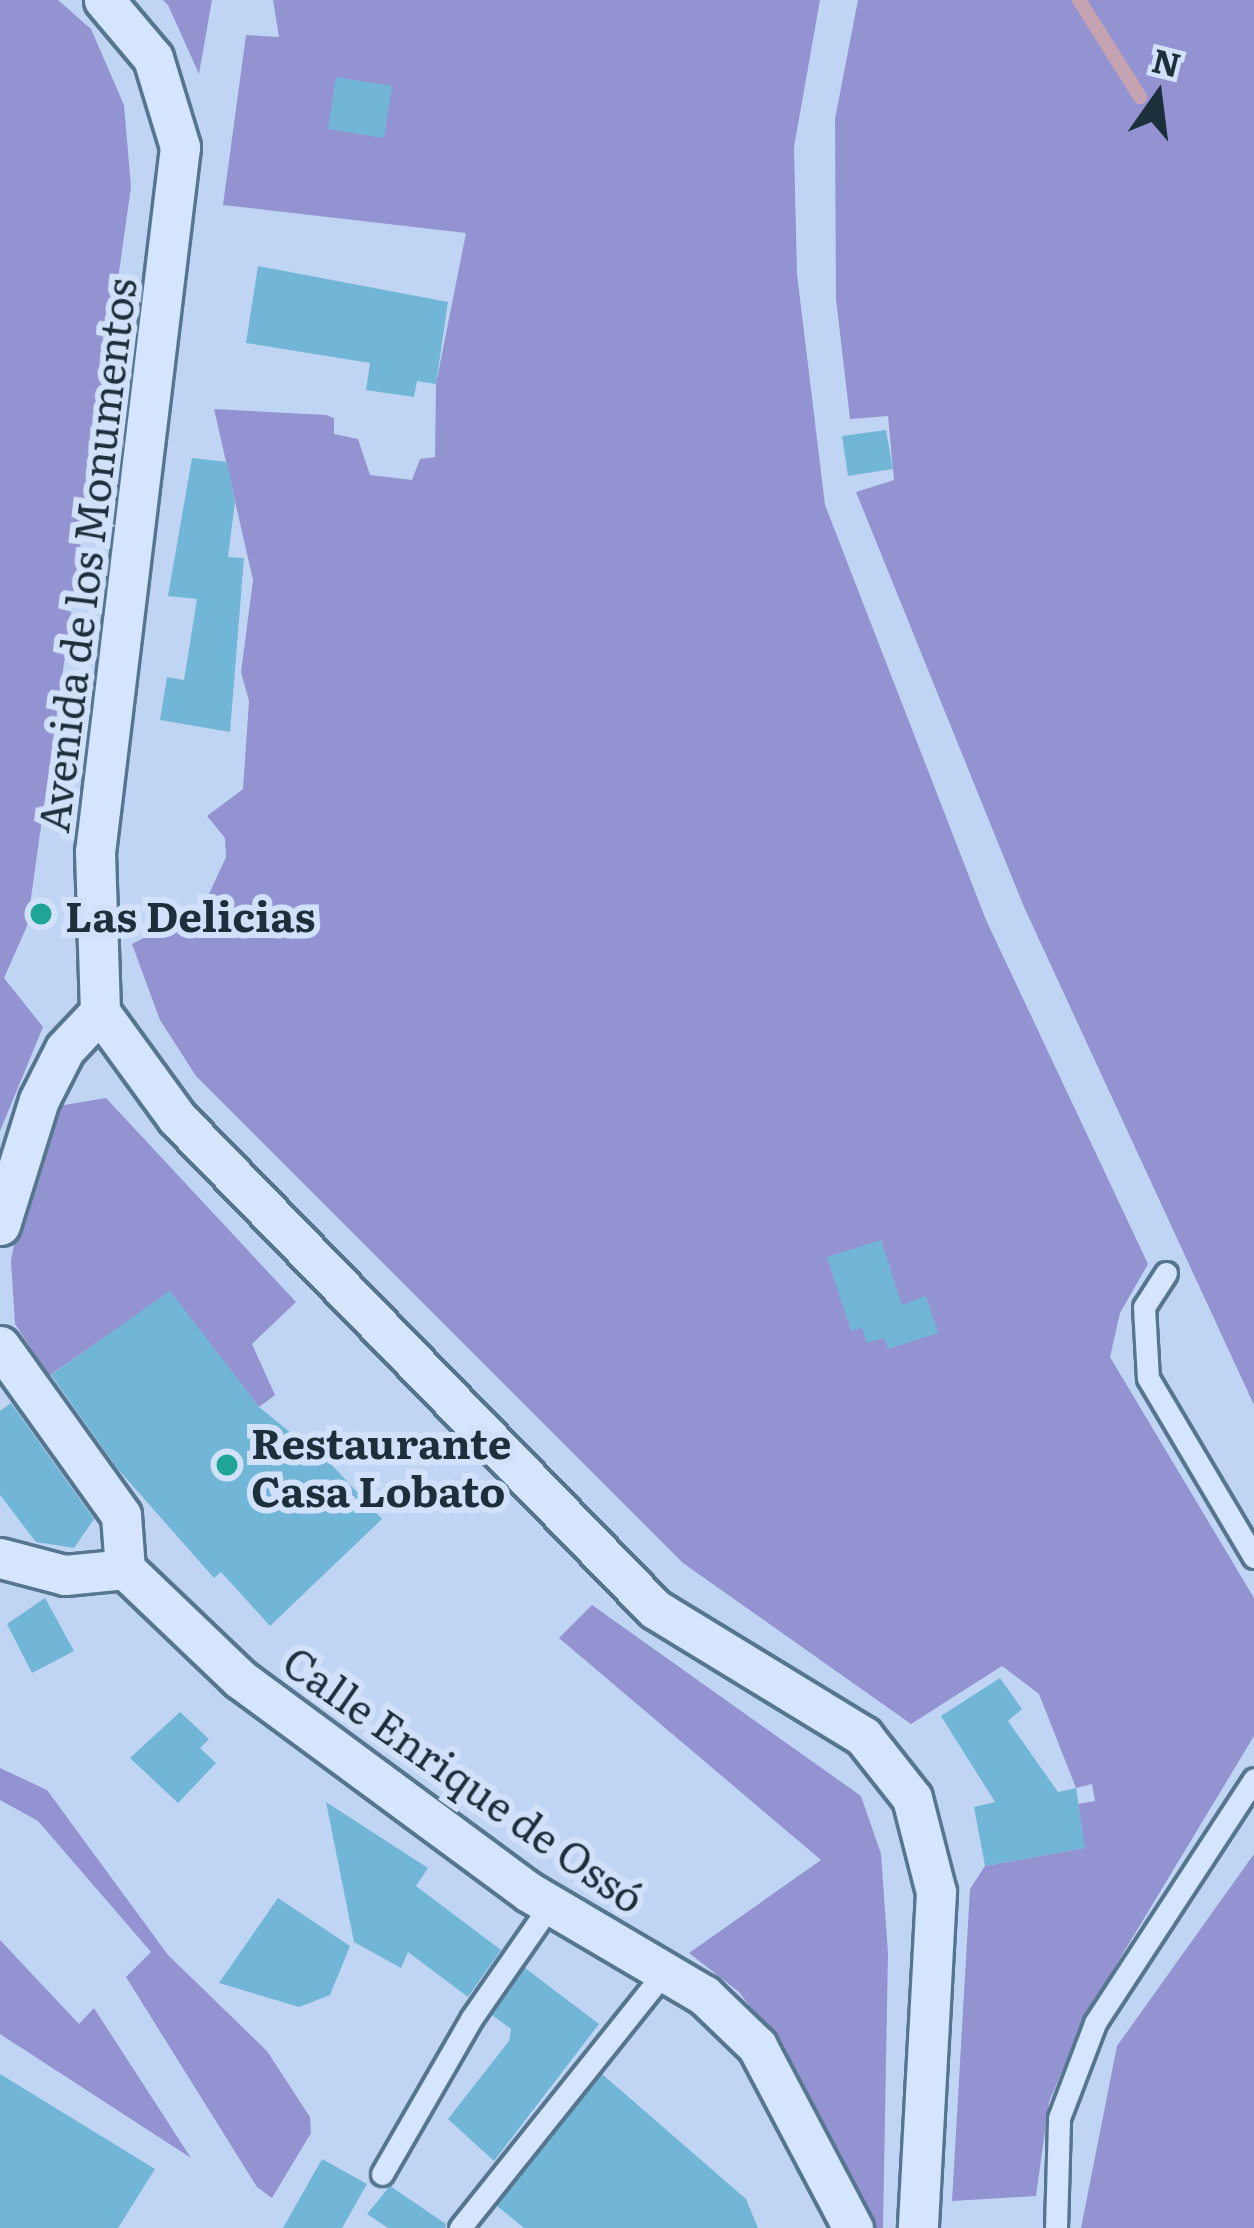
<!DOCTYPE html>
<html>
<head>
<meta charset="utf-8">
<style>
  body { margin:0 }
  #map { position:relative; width:1254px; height:2228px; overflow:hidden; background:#c0d5f3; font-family:Literata,serif }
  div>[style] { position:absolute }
  .green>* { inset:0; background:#9393d2 }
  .stream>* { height:14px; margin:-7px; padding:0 7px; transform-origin:7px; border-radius:7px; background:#c5a3b1 }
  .building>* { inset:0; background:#71b6d6 }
  .roads { filter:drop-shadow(3px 0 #56768f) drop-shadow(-3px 0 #56768f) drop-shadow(0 3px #56768f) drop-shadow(0 -3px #56768f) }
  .lane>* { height:21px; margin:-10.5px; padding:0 10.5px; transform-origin:10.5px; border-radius:10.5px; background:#d4e5fd }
  .street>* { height:39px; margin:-19.5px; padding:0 19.5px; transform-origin:19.5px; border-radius:19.5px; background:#d4e5fd }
  .dots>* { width:33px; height:33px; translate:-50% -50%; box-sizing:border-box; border:6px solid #d1e1f9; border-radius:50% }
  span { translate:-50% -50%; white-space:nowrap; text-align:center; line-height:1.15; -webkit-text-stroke:12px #d1e1f9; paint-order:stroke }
  .street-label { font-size:42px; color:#1c303c }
  .poi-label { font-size:42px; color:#1c303c; font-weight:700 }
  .left { translate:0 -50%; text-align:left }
  .north { position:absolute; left:1098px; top:36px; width:120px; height:120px; -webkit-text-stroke:9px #d1e1f9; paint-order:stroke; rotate:14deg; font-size:33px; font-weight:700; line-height:48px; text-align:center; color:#1c303c }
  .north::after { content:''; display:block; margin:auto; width:42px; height:54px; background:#1c303c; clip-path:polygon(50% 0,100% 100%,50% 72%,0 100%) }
</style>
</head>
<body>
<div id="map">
  <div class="green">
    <div style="clip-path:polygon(0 0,58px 0,91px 29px,124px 105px,131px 187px,27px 926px,4px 978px,43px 1027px,0 1131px)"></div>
    <div style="clip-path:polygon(163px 0,212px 0,199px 74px,168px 5px)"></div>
    <div style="clip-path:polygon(273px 0,820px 0,794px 147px,797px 274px,825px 505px,986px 920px,1148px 1264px,1120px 1313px,1110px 1357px,1254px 1598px,1254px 1736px,1087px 2013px,1049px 2102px,1036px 2196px,952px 2201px,970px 1889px,985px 1866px,1084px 1848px,1078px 1804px,1095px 1801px,1092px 1784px,1076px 1788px,1039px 1694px,1002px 1666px,911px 1724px,683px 1563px,196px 1076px,160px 1020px,132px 944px,203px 907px,226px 857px,225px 838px,207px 816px,243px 789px,249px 701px,241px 672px,253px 580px,214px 409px,326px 415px,334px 418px,334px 434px,358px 439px,370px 475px,412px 480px,420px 459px,435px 457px,436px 384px,466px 233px,223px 205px,246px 35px,279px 37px)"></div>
    <div style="clip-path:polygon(858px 0,1254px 0,1254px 1405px,1024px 907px,856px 492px,894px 480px,888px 416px,850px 419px,836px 299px,835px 119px)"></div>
    <div style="clip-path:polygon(106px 1098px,296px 1302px,252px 1344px,275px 1395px,259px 1407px,170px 1292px,49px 1376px,15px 1324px,11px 1261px,24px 1189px,58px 1106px)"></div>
    <div style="clip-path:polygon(592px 1605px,861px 1796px,881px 1854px,888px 1953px,883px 2228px,872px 2228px,781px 2048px,739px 1992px,689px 1953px,821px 1860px,559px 1638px)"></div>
    <div style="clip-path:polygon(0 1768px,47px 1790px,168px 1955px,267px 2051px,310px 2117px,311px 2133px,272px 2198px,257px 2187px,126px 1977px,151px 1952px,38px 1821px,0 1800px)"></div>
    <div style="clip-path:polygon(1254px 1854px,1254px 2228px,1081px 2228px,1117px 2046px)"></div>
    <div style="clip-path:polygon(0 1940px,79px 2024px,94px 2008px,191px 2158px,0 2034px)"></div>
  </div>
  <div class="stream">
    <div style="left:1079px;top:0;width:115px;rotate:57.8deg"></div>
  </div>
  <div class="building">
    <div style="clip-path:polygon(336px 77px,392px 86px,384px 138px,328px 129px)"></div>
    <div style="clip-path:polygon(258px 266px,448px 302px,436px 384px,417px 381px,414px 397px,366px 390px,370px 363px,246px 343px)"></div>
    <div style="clip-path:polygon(886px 430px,893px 469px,848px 476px,842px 436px)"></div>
    <div style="clip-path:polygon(192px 458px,227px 462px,235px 502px,228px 557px,244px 558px,230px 732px,160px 720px,167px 677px,184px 680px,197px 599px,168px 596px)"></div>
    <div style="clip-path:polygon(881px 1240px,902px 1305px,926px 1296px,938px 1333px,888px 1349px,884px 1338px,867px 1343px,862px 1328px,851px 1331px,827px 1257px)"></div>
    <div style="clip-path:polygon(170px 1291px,259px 1407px,301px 1441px,306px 1437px,382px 1519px,270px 1626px,221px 1572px,214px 1578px,117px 1468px,51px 1375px)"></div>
    <div style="clip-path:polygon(11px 1403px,94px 1519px,74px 1548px,36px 1542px,0 1495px,0 1411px)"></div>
    <div style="clip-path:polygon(45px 1598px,74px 1651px,32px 1673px,7px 1624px)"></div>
    <div style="clip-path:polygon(1000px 1678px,1022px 1709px,1008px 1721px,1058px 1792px,1076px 1788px,1085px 1848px,985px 1866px,974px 1807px,995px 1802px,941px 1716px)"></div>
    <div style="clip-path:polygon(180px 1712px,209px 1739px,200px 1748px,216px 1763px,178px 1803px,130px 1758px)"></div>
    <div style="clip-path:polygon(326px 1802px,428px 1868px,416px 1886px,501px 1950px,468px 1997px,408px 1952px,401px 1968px,354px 1942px)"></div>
    <div style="clip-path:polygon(278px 1898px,350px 1946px,330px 1995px,299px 2007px,219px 1983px)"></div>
    <div style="clip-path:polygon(525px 1968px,599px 2024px,494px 2161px,448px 2119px,509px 2041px,511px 2029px,492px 2015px)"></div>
    <div style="clip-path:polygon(0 2074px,155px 2169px,118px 2228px,0 2228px)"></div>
    <div style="clip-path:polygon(602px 2074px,746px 2199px,758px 2228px,524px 2228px,497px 2206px)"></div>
    <div style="clip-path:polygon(322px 2159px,367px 2184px,342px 2228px,283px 2228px)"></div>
    <div style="clip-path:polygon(390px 2186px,446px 2224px,445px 2228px,388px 2228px,367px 2214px)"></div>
  </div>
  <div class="roads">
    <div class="lane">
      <div style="left:1166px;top:1273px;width:40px;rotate:122.9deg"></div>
      <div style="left:1144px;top:1307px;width:71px;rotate:86.8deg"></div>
      <div style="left:1148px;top:1378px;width:208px;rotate:59.4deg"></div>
      <div style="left:382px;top:2174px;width:179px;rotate:-60.1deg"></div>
      <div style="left:471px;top:2019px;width:140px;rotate:-55.2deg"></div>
      <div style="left:460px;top:2228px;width:327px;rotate:-51.4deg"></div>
      <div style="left:1056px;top:2228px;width:110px;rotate:-88.4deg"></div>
      <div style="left:1059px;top:2118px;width:102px;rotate:-69.2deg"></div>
      <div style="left:1095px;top:2023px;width:291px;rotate:-56.9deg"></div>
    </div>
    <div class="street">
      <div style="left:104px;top:0;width:76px;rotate:49.8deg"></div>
      <div style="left:153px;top:58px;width:93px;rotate:73.1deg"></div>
      <div style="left:180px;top:147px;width:710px;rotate:96.87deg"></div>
      <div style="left:95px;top:852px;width:160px;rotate:88.2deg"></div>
      <div style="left:100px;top:1012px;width:131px;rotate:54deg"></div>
      <div style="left:177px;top:1118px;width:685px;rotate:45.77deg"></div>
      <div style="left:655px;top:1609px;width:244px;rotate:31.4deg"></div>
      <div style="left:863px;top:1736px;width:79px;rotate:51.7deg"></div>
      <div style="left:912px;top:1798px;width:97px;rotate:75.7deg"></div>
      <div style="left:936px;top:1892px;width:336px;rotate:93.1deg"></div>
      <div style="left:0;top:1225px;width:131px;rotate:-72.7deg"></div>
      <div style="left:39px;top:1100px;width:57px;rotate:-63deg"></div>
      <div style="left:65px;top:1049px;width:51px;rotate:-46.6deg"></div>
      <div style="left:0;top:1346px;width:208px;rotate:54.4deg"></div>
      <div style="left:121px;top:1515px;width:54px;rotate:85.8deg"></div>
      <div style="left:0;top:1558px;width:67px;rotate:14.7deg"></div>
      <div style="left:65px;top:1575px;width:60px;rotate:-5.7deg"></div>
      <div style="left:125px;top:1569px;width:159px;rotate:43.7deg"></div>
      <div style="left:240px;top:1679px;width:359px;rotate:36.4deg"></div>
      <div style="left:529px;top:1892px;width:203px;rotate:30.5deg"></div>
      <div style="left:704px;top:1995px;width:74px;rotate:43.9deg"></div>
      <div style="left:757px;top:2046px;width:206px;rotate:62.2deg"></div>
    </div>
  </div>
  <div class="dots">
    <div style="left:41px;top:914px;background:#1ea596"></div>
    <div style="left:227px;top:1465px;background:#1ea596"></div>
  </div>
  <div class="street-label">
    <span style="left:85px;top:555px;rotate:-83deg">Avenida de los Monumentos</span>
    <span style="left:465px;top:1778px;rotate:35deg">Calle Enrique de Ossó</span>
  </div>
  <div class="poi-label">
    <span class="left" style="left:65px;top:914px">Las Delicias</span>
    <span class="left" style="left:251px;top:1465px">Restaurante<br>Casa Lobato</span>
  </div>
  <div class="north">N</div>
</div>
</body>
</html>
